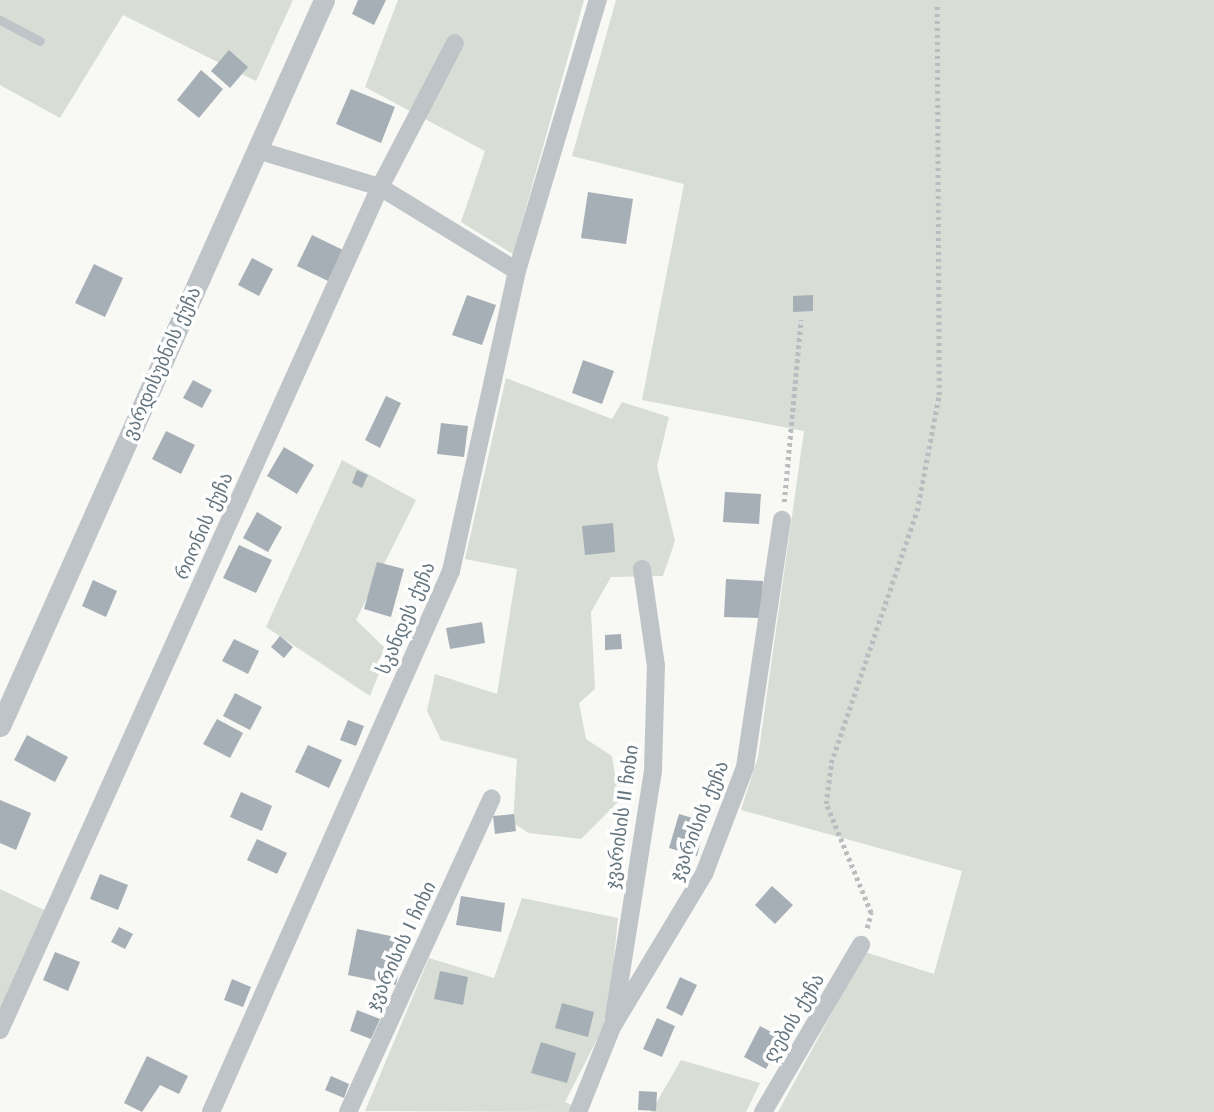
<!DOCTYPE html>
<html>
<head>
<meta charset="utf-8">
<style>
  body { margin:0 }
  #map { position:relative; width:1214px; height:1112px; overflow:hidden; background:#f8f8f5; font-family:"DejaVu Sans","Noto Sans Georgian",sans-serif }
  div>[style] { position:absolute }
  .green>* { inset:0; background:#d8ddd5 }
  .building>* { inset:0; background:#a6afb5 }
  .path>* { height:4.5px; margin-top:-2.25px; transform-origin:0; background:repeating-linear-gradient(90deg,#babdc0 0 3.5px,transparent 0 7px) }
  .service>* { height:9px; margin:-4.5px; padding:0 4.5px; transform-origin:4.5px; border-radius:4.5px; background:#bfc4c8 }
  .minor>* { height:18px; margin:-9px; padding:0 9px; transform-origin:9px; border-radius:9px; background:#bfc4c8 }
  .tertiary>* { height:21px; margin:-10.5px; padding:0 10.5px; transform-origin:10.5px; border-radius:10.5px; background:#bfc4c8 }
  span { translate:-50% -50%; white-space:nowrap; text-align:center; line-height:1.15; -webkit-text-stroke:7px #fff; paint-order:stroke }
  .street-label { font-size:19px; color:#647580 }
</style>
</head>
<body>
<div id="map">
  <div class="green">
    <div style="clip-path:polygon(0 0,293px 0,256px 81px,123px 15px,60px 118px,0 85px)"></div>
    <div style="clip-path:polygon(398px 0,584px 0,513px 254px,461px 222px,485px 151px,365px 87px)"></div>
    <div style="clip-path:polygon(616px 0,1214px 0,1214px 1112px,778px 1112px,865px 952px,934px 974px,962px 871px,741px 810px,758px 757px,804px 431px,642px 400px,684px 184px,572px 156px)"></div>
    <div style="clip-path:polygon(506px 378px,612px 419px,622px 402px,669px 417px,657px 466px,675px 541px,663px 576px,611px 577px,591px 612px,595px 689px,579px 703px,586px 739px,612px 756px,619px 801px,581px 839px,529px 833px,513px 823px,517px 759px,441px 740px,427px 711px,435px 674px,497px 694px,517px 569px,465px 559px)"></div>
    <div style="clip-path:polygon(342px 460px,416px 500px,356px 620px,388px 651px,370px 696px,266px 627px)"></div>
    <div style="clip-path:polygon(0 889px,46px 911px,0 1011px)"></div>
    <div style="clip-path:polygon(522px 898px,618px 918px,608px 1018px,565px 1102px,587px 1112px,365px 1111px,429px 958px,494px 978px)"></div>
    <div style="clip-path:polygon(681px 1060px,760px 1083px,746px 1112px,651px 1112px)"></div>
  </div>
  <div class="building">
    <div style="clip-path:polygon(358px 0,386px 0,374px 25px,352px 14px)"></div>
    <div style="clip-path:polygon(229px 50px,248px 67px,230px 88px,211px 71px)"></div>
    <div style="clip-path:polygon(201px 70px,223px 89px,199px 118px,177px 100px)"></div>
    <div style="clip-path:polygon(351px 89px,395px 107px,381px 143px,336px 124px)"></div>
    <div style="clip-path:polygon(588px 192px,633px 199px,626px 244px,581px 238px)"></div>
    <div style="clip-path:polygon(312px 235px,343px 250px,328px 281px,297px 266px)"></div>
    <div style="clip-path:polygon(252px 258px,273px 269px,259px 296px,238px 285px)"></div>
    <div style="clip-path:polygon(94px 264px,123px 278px,105px 317px,75px 303px)"></div>
    <div style="clip-path:polygon(467px 295px,496px 305px,482px 345px,452px 335px)"></div>
    <div style="clip-path:polygon(813px 295px,813px 311px,793px 312px,793px 296px)"></div>
    <div style="clip-path:polygon(583px 360px,614px 371px,602px 404px,572px 393px)"></div>
    <div style="clip-path:polygon(193px 380px,212px 390px,202px 408px,183px 398px)"></div>
    <div style="clip-path:polygon(386px 396px,401px 403px,380px 448px,365px 440px)"></div>
    <div style="clip-path:polygon(441px 423px,468px 426px,464px 457px,437px 454px)"></div>
    <div style="clip-path:polygon(166px 431px,195px 445px,181px 474px,152px 459px)"></div>
    <div style="clip-path:polygon(284px 447px,314px 465px,297px 494px,267px 476px)"></div>
    <div style="clip-path:polygon(357px 470px,368px 475px,362px 488px,352px 483px)"></div>
    <div style="clip-path:polygon(725px 492px,761px 494px,759px 524px,723px 522px)"></div>
    <div style="clip-path:polygon(257px 512px,282px 527px,268px 552px,243px 538px)"></div>
    <div style="clip-path:polygon(613px 523px,615px 552px,585px 555px,582px 526px)"></div>
    <div style="clip-path:polygon(239px 545px,272px 560px,256px 593px,223px 578px)"></div>
    <div style="clip-path:polygon(377px 562px,404px 569px,391px 617px,364px 609px)"></div>
    <div style="clip-path:polygon(726px 579px,763px 581px,761px 618px,724px 617px)"></div>
    <div style="clip-path:polygon(93px 580px,117px 591px,106px 617px,82px 606px)"></div>
    <div style="clip-path:polygon(482px 622px,485px 643px,450px 649px,446px 628px)"></div>
    <div style="clip-path:polygon(621px 634px,622px 649px,605px 650px,605px 635px)"></div>
    <div style="clip-path:polygon(280px 636px,293px 647px,284px 658px,271px 647px)"></div>
    <div style="clip-path:polygon(234px 639px,259px 651px,248px 674px,222px 661px)"></div>
    <div style="clip-path:polygon(235px 693px,262px 707px,250px 730px,223px 716px)"></div>
    <div style="clip-path:polygon(217px 719px,243px 733px,230px 758px,203px 744px)"></div>
    <div style="clip-path:polygon(348px 720px,364px 726px,356px 746px,340px 740px)"></div>
    <div style="clip-path:polygon(27px 735px,68px 757px,55px 782px,14px 760px)"></div>
    <div style="clip-path:polygon(308px 745px,342px 760px,329px 788px,295px 772px)"></div>
    <div style="clip-path:polygon(241px 792px,272px 806px,262px 831px,230px 817px)"></div>
    <div style="clip-path:polygon(0 800px,31px 813px,16px 850px,0 843px)"></div>
    <div style="clip-path:polygon(514px 814px,516px 831px,495px 834px,493px 816px)"></div>
    <div style="clip-path:polygon(679px 814px,706px 822px,697px 856px,669px 848px)"></div>
    <div style="clip-path:polygon(257px 839px,287px 853px,277px 874px,247px 860px)"></div>
    <div style="clip-path:polygon(100px 874px,128px 885px,118px 910px,90px 899px)"></div>
    <div style="clip-path:polygon(772px 886px,793px 905px,775px 924px,755px 905px)"></div>
    <div style="clip-path:polygon(461px 896px,505px 903px,501px 932px,456px 925px)"></div>
    <div style="clip-path:polygon(119px 927px,133px 934px,125px 949px,111px 942px)"></div>
    <div style="clip-path:polygon(357px 929px,405px 939px,396px 985px,348px 975px)"></div>
    <div style="clip-path:polygon(55px 952px,80px 962px,68px 991px,43px 980px)"></div>
    <div style="clip-path:polygon(440px 971px,468px 977px,463px 1005px,434px 999px)"></div>
    <div style="clip-path:polygon(680px 977px,697px 985px,682px 1016px,666px 1008px)"></div>
    <div style="clip-path:polygon(232px 979px,251px 987px,243px 1007px,224px 1000px)"></div>
    <div style="clip-path:polygon(562px 1003px,594px 1012px,588px 1037px,555px 1028px)"></div>
    <div style="clip-path:polygon(357px 1010px,380px 1019px,371px 1039px,350px 1031px)"></div>
    <div style="clip-path:polygon(657px 1018px,675px 1026px,662px 1057px,643px 1049px)"></div>
    <div style="clip-path:polygon(760px 1026px,782px 1038px,766px 1069px,744px 1057px)"></div>
    <div style="clip-path:polygon(541px 1042px,576px 1053px,567px 1083px,531px 1073px)"></div>
    <div style="clip-path:polygon(147px 1056px,188px 1076px,179px 1094px,160px 1085px,142px 1112px,124px 1103px)"></div>
    <div style="clip-path:polygon(331px 1076px,349px 1084px,344px 1098px,325px 1090px)"></div>
    <div style="clip-path:polygon(639px 1091px,657px 1092px,656px 1111px,638px 1110px)"></div>
  </div>
  <div class="path">
    <div style="left:784px;top:502px;width:183px;rotate:-84.7deg"></div>
    <div style="left:867px;top:928px;width:16px;rotate:-75deg"></div>
    <div style="left:871px;top:913px;width:118px;rotate:-112.4deg"></div>
    <div style="left:826px;top:804px;width:41px;rotate:-83deg"></div>
    <div style="left:831px;top:763px;width:266px;rotate:-71.2deg"></div>
    <div style="left:917px;top:511px;width:118px;rotate:-79.3deg"></div>
    <div style="left:939px;top:395px;width:392px;rotate:-90.3deg"></div>
  </div>
  <div class="service">
    <div style="left:0;top:20px;width:45px;rotate:27.7deg"></div>
  </div>
  <div class="minor">
    <div style="left:517px;top:271px;width:283px;rotate:-73.4deg"></div>
    <div style="left:614px;top:1017px;width:249px;rotate:-81deg"></div>
    <div style="left:653px;top:771px;width:105px;rotate:-88.4deg"></div>
    <div style="left:656px;top:666px;width:98px;rotate:-98.2deg"></div>
    <div style="left:0;top:1030px;width:925px;rotate:-65.74deg"></div>
    <div style="left:380px;top:187px;width:162px;rotate:-62.5deg"></div>
    <div style="left:211px;top:1112px;width:592px;rotate:-66.08deg"></div>
    <div style="left:451px;top:571px;width:307px;rotate:-77.6deg"></div>
    <div style="left:517px;top:271px;width:161px;rotate:-148.5deg"></div>
    <div style="left:380px;top:187px;width:128px;rotate:-163.3deg"></div>
    <div style="left:348px;top:1112px;width:345px;rotate:-65.4deg"></div>
    <div style="left:578px;top:1112px;width:92px;rotate:-68.2deg"></div>
    <div style="left:612px;top:1027px;width:179px;rotate:-59deg"></div>
    <div style="left:704px;top:874px;width:115px;rotate:-69deg"></div>
    <div style="left:745px;top:767px;width:250px;rotate:-81.5deg"></div>
    <div style="left:763px;top:1112px;width:194px;rotate:-59.6deg"></div>
  </div>
  <div class="tertiary">
    <div style="left:0;top:726px;width:795px;rotate:-65.95deg"></div>
  </div>
  <div class="street-label">
    <span style="left:162px;top:363px;rotate:-66deg">ვარდისუბნის ქუჩა</span>
    <span style="left:204px;top:526px;rotate:-66deg">რიონის ქუჩა</span>
    <span style="left:406px;top:618px;rotate:-67deg">სკანდეს ქუჩა</span>
    <span style="left:622px;top:817px;rotate:-82deg">ჯვარისის II ჩიხი</span>
    <span style="left:699px;top:821px;rotate:-68deg">ჯვარისის ქუჩა</span>
    <span style="left:401px;top:946px;rotate:-65deg">ჯვარისის I ჩიხი</span>
    <span style="left:794px;top:1018px;rotate:-59deg">ღების ქუჩა</span>
  </div>
</div>
</body>
</html>
